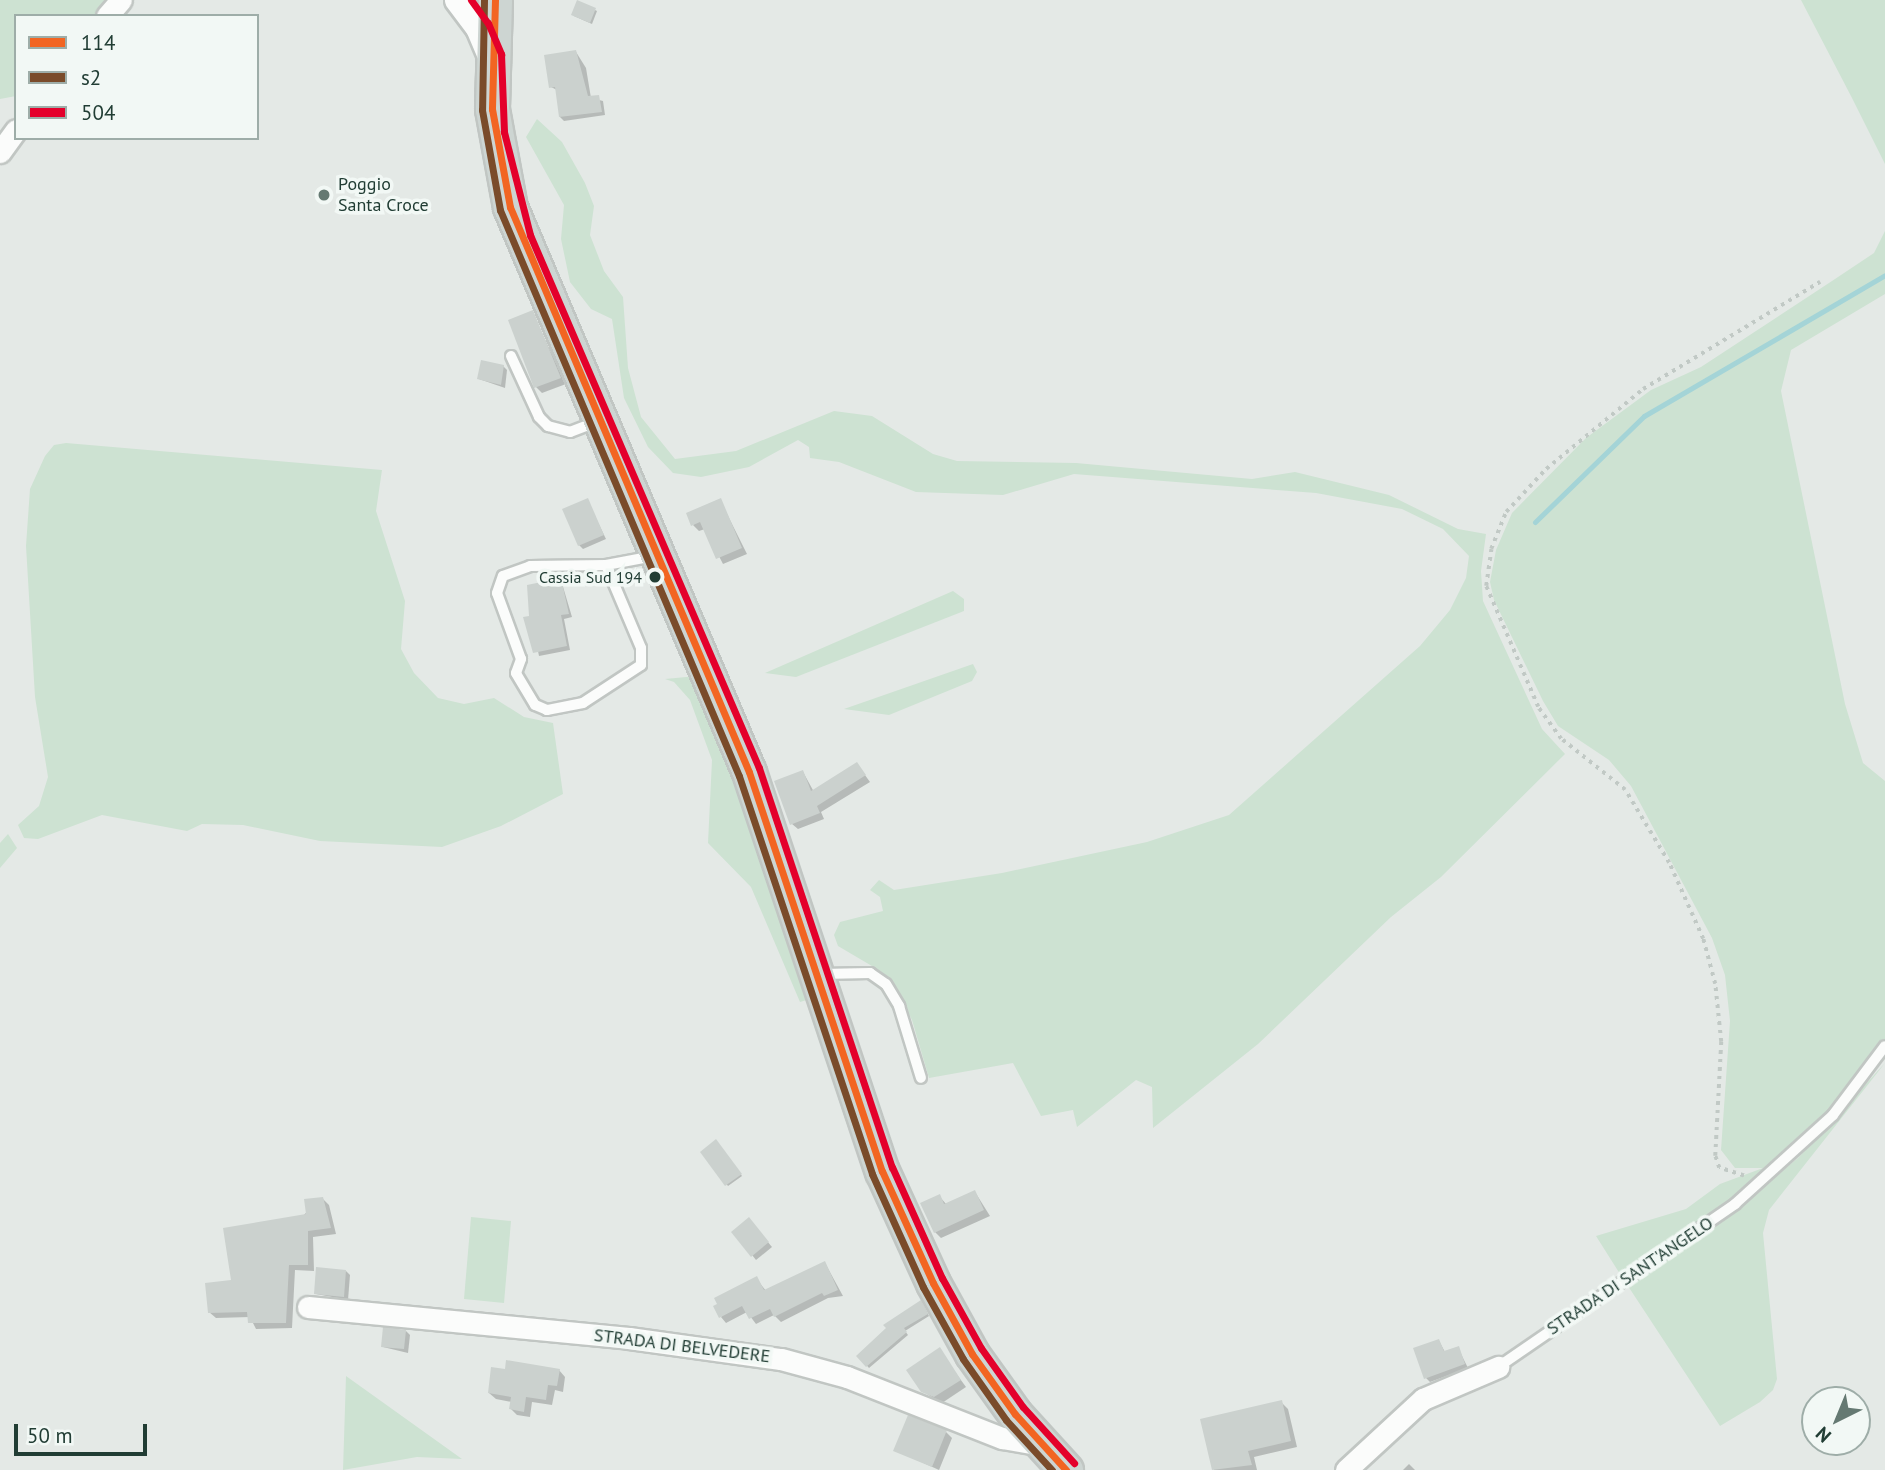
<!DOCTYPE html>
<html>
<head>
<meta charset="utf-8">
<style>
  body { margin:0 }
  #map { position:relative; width:1885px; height:1470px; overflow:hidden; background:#e4e9e6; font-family:"PT Sans",sans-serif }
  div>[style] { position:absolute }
  .green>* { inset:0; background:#cde2d2 }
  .shadow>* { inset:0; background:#0003 }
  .stream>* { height:5px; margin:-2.5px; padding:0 2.5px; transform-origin:2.5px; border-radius:2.5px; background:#a4d4d7 }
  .building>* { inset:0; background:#cbd1ce }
  .path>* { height:3.5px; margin-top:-1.75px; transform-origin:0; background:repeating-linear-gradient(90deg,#c1c9c5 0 3.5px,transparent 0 8.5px) }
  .roads { filter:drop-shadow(2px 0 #c1c6c3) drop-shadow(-2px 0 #c1c6c3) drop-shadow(0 2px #c1c6c3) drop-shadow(0 -2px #c1c6c3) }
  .service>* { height:10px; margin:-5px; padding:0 5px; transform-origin:5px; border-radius:5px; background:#fbfcfb }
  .minor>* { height:21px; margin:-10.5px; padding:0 10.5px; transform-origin:10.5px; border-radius:10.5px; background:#fbfcfb }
  .tertiary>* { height:26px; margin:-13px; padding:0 13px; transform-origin:13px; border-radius:13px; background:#fbfcfb }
  .primary>* { height:33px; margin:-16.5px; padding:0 16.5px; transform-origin:16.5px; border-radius:16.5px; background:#cdd5d2 }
  .bus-1>* { height:7px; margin:-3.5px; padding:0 3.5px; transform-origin:3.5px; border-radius:3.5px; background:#f26522 }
  .bus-2>* { height:7px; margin:-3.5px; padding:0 3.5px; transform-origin:3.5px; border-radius:3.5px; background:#7a4b2a }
  .bus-3>* { height:7px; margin:-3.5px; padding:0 3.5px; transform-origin:3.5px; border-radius:3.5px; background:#e4002b }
  .dots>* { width:19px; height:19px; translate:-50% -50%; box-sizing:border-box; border:4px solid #f2f8f5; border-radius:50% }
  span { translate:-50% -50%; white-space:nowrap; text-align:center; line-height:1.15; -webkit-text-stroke:7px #f2f8f5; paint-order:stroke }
  .bus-label { font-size:16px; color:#213d34 }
  .right { translate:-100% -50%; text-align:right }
  .poi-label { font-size:18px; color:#213d34 }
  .left { translate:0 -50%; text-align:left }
  .street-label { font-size:18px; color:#213d34 }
  .legend { position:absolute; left:14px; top:14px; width:245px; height:126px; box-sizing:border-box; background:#f2f8f5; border:2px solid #9eada8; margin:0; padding:9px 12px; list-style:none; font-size:21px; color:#213d34 }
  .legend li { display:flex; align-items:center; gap:14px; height:35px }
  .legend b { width:35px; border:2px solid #9eada8 }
  .north { position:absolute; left:1801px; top:1386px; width:70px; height:70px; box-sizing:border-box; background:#f2f8f5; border:2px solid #9eada8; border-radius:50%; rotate:223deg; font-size:19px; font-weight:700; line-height:28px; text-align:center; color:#213d34 }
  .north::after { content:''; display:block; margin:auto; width:24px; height:32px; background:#657972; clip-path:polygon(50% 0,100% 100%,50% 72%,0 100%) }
  .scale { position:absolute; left:14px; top:1424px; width:133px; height:32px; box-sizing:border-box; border:4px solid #213d34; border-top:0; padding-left:9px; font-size:21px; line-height:24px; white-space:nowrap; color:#213d34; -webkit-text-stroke:5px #f2f8f5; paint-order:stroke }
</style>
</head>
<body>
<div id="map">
  <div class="green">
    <div style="clip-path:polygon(0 0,109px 0,95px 16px,16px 16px,16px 96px,0 99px)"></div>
    <div style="clip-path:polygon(1801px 0,1885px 0,1885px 164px,1852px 98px)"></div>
    <div style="clip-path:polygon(537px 119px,562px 142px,585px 183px,594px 206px,590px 235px,604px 271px,623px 297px,628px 368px,641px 417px,675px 459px,736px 451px,834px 411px,872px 416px,933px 454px,957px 461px,1076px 463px,1252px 479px,1295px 472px,1389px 495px,1458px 529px,1486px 534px,1481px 571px,1483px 601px,1542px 729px,1565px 754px,1441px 877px,1391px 917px,1258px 1044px,1153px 1128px,1152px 1087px,1136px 1080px,1077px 1127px,1073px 1110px,1041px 1116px,1013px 1063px,929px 1078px,912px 1020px,896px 989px,877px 969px,838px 946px,834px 935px,840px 922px,883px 911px,880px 897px,870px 890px,879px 880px,894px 890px,1002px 873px,1147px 842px,1229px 815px,1420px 646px,1450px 610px,1466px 578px,1469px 556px,1443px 529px,1402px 509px,1316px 493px,1074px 474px,1003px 495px,916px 492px,839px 462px,810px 458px,809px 447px,798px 440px,749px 467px,701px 477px,673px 473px,648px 447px,624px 398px,612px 319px,591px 309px,570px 282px,561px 239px,564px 205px,526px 137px)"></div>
    <div style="clip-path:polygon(1885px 231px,1885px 294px,1791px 350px,1781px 391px,1845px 704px,1863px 763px,1885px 781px,1885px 1039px,1834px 1109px,1738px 1196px,1620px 1274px,1596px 1236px,1686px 1209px,1720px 1184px,1763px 1168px,1735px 1168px,1721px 1150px,1730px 1021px,1725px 975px,1712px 938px,1631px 786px,1609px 760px,1558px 726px,1543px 701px,1494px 600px,1490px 582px,1496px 550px,1512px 513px,1586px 438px,1651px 390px,1701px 367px,1832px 281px,1874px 253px)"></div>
    <div style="clip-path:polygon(66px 443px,382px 470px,376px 511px,405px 601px,401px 649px,414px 673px,438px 698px,464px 704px,494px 698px,524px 717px,553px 723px,563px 794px,501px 826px,442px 847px,320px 841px,243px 825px,202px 824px,187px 831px,102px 815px,38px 839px,24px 838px,18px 825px,39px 806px,48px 777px,35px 697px,26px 546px,30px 489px,45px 456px,54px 445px)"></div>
    <div style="clip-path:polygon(953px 591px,964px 599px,964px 611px,796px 677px,765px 673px)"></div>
    <div style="clip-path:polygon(973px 664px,977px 672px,972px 681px,889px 715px,844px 709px)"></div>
    <div style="clip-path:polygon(697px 676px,715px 717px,813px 998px,800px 1002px,751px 887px,708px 843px,712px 760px,690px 700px,674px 682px,665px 679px)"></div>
    <div style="clip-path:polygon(8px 834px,17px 848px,0 868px,0 843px)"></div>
    <div style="clip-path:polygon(1885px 1063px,1769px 1210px,1763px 1233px,1777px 1379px,1773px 1390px,1760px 1402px,1720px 1426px,1626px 1283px,1721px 1220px,1798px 1158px)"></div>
    <div style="clip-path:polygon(471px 1217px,511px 1221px,504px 1303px,464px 1299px)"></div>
    <div style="clip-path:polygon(346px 1376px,462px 1459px,417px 1457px,343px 1470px)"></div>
  </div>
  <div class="shadow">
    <div style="clip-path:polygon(578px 2px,597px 11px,592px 24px,574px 16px)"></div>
    <div style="clip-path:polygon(576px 52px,586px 68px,591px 98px,603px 101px,605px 115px,564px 121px,560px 117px,557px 90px,551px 87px)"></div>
    <div style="clip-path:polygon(532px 312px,566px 384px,542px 393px,536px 387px)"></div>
    <div style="clip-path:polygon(503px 366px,507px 370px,505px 388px,479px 379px)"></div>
    <div style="clip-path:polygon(587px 500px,606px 539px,583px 549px,579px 545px)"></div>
    <div style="clip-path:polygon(720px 500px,747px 554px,723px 564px,705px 529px,699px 531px,693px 525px)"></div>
    <div style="clip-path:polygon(561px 580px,572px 617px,564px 619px,570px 650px,539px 656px,531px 617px)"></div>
    <div style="clip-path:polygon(857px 764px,870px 782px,821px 812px,824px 819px,798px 829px,792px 824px,803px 772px,814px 792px)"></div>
    <div style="clip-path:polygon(716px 1142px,742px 1176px,728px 1186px,703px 1152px)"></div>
    <div style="clip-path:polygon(975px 1192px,990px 1216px,941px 1238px,935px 1232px,939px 1196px,947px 1205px)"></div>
    <div style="clip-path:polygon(322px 1198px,329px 1205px,336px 1234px,313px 1237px,314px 1271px,295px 1270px,292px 1328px,256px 1329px,250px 1317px,216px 1318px,209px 1312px,233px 1281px)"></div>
    <div style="clip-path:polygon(753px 1224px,772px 1247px,756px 1260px,734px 1232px)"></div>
    <div style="clip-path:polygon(825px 1263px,843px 1296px,828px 1298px,781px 1322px,774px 1315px,756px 1324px,747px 1312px,726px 1323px,721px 1317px,756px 1278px,766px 1291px)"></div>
    <div style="clip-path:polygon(346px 1271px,350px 1275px,348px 1300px,316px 1294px)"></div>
    <div style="clip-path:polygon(923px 1305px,929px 1316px,905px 1331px,908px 1335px,869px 1368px,858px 1356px)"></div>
    <div style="clip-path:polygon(406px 1331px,410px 1335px,408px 1353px,383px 1347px)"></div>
    <div style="clip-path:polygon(1439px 1341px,1445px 1352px,1458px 1348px,1468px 1368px,1430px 1382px,1426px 1378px)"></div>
    <div style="clip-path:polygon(939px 1350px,966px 1387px,942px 1403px,922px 1391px)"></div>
    <div style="clip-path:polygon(559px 1370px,565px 1377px,563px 1392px,555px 1390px,552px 1405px,532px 1402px,530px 1417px,517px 1415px,511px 1409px,512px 1402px,496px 1399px,489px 1393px)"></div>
    <div style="clip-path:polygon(1281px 1402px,1288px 1409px,1297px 1447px,1254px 1457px,1257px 1470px,1214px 1470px,1202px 1421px)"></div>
    <div style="clip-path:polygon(946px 1432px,952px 1438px,939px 1470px,895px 1450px)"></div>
    <div style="clip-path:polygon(1409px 1464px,1415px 1470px,1403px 1470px)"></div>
  </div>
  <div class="stream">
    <div style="left:1535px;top:522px;width:152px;rotate:-44.2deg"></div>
    <div style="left:1644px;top:416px;width:279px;rotate:-30.3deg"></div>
  </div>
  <div class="building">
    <div style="clip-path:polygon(577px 0,596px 8px,590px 23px,571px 15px)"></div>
    <div style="clip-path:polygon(576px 50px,588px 96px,599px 95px,602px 112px,559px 117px,555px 87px,549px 88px,544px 55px)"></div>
    <div style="clip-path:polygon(533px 310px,561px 378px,534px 388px,508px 320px)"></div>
    <div style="clip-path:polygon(481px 360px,504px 365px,501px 385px,477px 379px)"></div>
    <div style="clip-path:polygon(588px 498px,604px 535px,578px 546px,562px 509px)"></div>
    <div style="clip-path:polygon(721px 498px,742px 548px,716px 559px,700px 522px,691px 526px,686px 513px)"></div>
    <div style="clip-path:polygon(561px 578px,569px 614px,561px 615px,567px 646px,533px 653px,523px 617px,529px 616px,527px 585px)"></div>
    <div style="clip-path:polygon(857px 762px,866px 775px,817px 806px,820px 813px,790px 825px,774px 781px,803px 770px,811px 791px)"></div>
    <div style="clip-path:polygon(716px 1139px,742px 1174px,725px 1186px,700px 1152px)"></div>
    <div style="clip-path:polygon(975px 1190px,984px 1210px,934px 1233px,920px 1203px,940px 1194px,944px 1204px)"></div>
    <div style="clip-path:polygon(323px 1197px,331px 1228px,308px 1231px,308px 1265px,289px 1265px,286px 1323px,248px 1323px,247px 1312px,208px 1313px,205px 1283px,231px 1280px,223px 1228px,306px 1214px,304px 1199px)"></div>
    <div style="clip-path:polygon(749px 1217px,769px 1242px,751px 1257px,731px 1232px)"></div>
    <div style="clip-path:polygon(825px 1261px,838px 1290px,824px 1296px,822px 1293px,774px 1317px,770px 1309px,749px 1319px,742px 1306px,719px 1318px,713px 1306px,717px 1304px,714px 1298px,757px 1276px,764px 1290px)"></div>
    <div style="clip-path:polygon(316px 1267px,346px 1270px,344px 1297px,314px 1294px)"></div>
    <div style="clip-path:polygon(921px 1300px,928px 1314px,904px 1328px,907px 1332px,866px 1367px,856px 1356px,886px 1328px,883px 1325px)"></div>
    <div style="clip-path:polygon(383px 1327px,406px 1330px,404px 1349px,381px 1347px)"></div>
    <div style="clip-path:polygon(1439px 1339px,1444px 1351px,1459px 1346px,1465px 1364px,1424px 1379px,1413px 1348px)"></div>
    <div style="clip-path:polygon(940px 1347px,961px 1380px,934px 1397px,921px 1392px,906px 1370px)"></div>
    <div style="clip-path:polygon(506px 1360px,560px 1369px,557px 1386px,548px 1385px,546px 1400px,526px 1397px,524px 1412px,509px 1409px,511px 1397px,488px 1393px,491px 1367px,505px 1369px)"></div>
    <div style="clip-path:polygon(1282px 1400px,1291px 1441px,1248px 1451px,1252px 1465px,1212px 1470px,1200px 1419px)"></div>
    <div style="clip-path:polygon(908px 1415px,947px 1430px,932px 1467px,893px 1451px)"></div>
  </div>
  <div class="path">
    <div style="left:1744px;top:1176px;width:26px;rotate:-162deg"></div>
    <div style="left:1719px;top:1168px;width:13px;rotate:-108deg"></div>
    <div style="left:1715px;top:1156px;width:114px;rotate:-87deg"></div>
    <div style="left:1721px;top:1042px;width:58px;rotate:-95.9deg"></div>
    <div style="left:1715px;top:984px;width:47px;rotate:-104.9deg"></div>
    <div style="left:1703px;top:939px;width:83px;rotate:-114.1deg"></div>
    <div style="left:1669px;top:863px;width:85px;rotate:-121.1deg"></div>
    <div style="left:1625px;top:790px;width:82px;rotate:-141.4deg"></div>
    <div style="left:1561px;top:739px;width:39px;rotate:-126deg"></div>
    <div style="left:1538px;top:707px;width:132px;rotate:-113.3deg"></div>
    <div style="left:1486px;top:586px;width:37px;rotate:-82deg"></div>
    <div style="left:1491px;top:549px;width:40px;rotate:-68deg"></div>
    <div style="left:1506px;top:512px;width:59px;rotate:-47.1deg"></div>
    <div style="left:1546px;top:469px;width:126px;rotate:-39.5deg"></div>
    <div style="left:1643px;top:389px;width:207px;rotate:-31.2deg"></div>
  </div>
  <div class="roads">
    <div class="service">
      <div style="left:511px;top:356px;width:67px;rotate:65.3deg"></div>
      <div style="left:539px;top:417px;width:13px;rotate:45deg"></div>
      <div style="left:548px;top:426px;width:23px;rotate:15deg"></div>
      <div style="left:570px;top:432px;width:28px;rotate:-21deg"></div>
      <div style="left:606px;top:565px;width:90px;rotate:67.1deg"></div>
      <div style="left:641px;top:648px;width:17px;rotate:90deg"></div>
      <div style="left:641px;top:665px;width:69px;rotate:146.8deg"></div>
      <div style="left:583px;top:703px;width:37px;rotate:169deg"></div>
      <div style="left:547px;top:710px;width:13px;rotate:-157deg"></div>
      <div style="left:535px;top:705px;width:37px;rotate:-121deg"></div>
      <div style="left:516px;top:673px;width:15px;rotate:-70deg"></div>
      <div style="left:521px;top:659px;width:70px;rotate:-110deg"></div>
      <div style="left:497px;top:593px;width:18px;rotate:-71deg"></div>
      <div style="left:503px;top:576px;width:29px;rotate:-20deg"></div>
      <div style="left:530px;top:566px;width:76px;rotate:-0.8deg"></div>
      <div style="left:606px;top:565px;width:49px;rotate:-10.6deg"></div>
      <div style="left:821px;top:974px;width:49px;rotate:-1.2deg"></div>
      <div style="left:870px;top:973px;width:19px;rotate:35deg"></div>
      <div style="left:886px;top:984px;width:26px;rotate:59deg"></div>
      <div style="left:899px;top:1006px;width:75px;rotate:73deg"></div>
      <div style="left:1498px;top:1367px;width:288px;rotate:-34.5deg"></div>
      <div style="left:1735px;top:1204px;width:132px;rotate:-42.2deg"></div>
      <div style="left:1833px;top:1115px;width:86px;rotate:-53deg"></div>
    </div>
    <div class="minor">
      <div style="left:107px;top:16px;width:21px;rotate:-49deg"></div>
      <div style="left:0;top:152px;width:27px;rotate:-54deg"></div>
      <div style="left:308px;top:1307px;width:322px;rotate:5.5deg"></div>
      <div style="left:629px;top:1338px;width:153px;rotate:7.9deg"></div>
      <div style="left:781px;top:1359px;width:68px;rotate:15.3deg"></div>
      <div style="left:847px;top:1377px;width:167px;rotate:21.5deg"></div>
      <div style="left:1002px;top:1438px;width:42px;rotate:9.7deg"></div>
      <div style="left:1346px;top:1470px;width:105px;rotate:-42.7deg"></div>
      <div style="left:1423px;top:1399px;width:82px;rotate:-23.1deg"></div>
    </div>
    <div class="tertiary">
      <div style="left:458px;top:0;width:35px;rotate:53deg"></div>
      <div style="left:479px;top:28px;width:30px;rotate:67deg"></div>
    </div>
    <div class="primary">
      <div style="left:495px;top:0;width:109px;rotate:91.6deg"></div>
      <div style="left:492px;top:109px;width:100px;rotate:79.6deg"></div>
      <div style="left:510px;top:207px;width:613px;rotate:67.07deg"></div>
      <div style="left:749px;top:772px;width:421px;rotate:71.6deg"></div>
      <div style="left:882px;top:1171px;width:123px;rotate:65.5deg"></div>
      <div style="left:933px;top:1283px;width:81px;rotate:61.2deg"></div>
      <div style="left:972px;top:1354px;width:74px;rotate:54.4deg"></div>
      <div style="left:1015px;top:1414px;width:76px;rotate:47.7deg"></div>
    </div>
  </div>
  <div class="bus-1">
    <div style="left:495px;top:0;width:109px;rotate:91.6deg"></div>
    <div style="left:492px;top:109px;width:100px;rotate:79.6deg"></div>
    <div style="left:510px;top:207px;width:613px;rotate:67.07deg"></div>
    <div style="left:749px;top:772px;width:421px;rotate:71.6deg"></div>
    <div style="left:882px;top:1171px;width:123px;rotate:65.5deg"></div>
    <div style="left:933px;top:1283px;width:81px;rotate:61.2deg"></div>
    <div style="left:972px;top:1354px;width:74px;rotate:54.4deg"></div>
    <div style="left:1015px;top:1414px;width:76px;rotate:47.7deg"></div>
  </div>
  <div class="bus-2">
    <div style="left:484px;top:0;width:110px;rotate:91deg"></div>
    <div style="left:482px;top:110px;width:102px;rotate:79.8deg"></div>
    <div style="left:500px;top:210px;width:614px;rotate:67.11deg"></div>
    <div style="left:739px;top:776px;width:420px;rotate:71.5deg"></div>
    <div style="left:872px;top:1174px;width:124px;rotate:65.7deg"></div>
    <div style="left:923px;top:1287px;width:82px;rotate:60.9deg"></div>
    <div style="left:963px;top:1359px;width:75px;rotate:54.8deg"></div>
    <div style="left:1006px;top:1420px;width:68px;rotate:47.4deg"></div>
  </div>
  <div class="bus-3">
    <div style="left:471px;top:0;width:29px;rotate:54deg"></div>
    <div style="left:488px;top:23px;width:34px;rotate:67deg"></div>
    <div style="left:501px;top:54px;width:78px;rotate:87.8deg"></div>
    <div style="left:504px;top:132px;width:106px;rotate:75.8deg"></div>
    <div style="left:530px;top:235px;width:580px;rotate:66.75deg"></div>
    <div style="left:759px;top:768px;width:421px;rotate:71.6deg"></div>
    <div style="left:892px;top:1167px;width:122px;rotate:65.8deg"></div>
    <div style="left:942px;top:1278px;width:80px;rotate:60.9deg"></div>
    <div style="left:981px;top:1348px;width:72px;rotate:54.6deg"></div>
    <div style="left:1023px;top:1407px;width:76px;rotate:47.7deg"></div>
  </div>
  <div class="dots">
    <div style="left:324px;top:195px;background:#657972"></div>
    <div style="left:655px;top:577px;background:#213d34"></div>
  </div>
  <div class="bus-label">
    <span class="right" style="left:642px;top:577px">Cassia Sud 194</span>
  </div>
  <div class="poi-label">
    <span class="left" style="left:338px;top:195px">Poggio<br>Santa Croce</span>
  </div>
  <div class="street-label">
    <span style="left:1630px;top:1276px;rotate:-34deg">STRADA DI SANT'ANGELO</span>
    <span style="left:682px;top:1346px;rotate:7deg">STRADA DI BELVEDERE</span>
  </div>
  <ul class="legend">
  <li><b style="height:9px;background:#f26522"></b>114</li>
  <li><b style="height:9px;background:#7a4b2a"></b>s2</li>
  <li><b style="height:9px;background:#e4002b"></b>504</li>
  </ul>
  <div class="north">N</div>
  <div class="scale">50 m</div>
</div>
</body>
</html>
